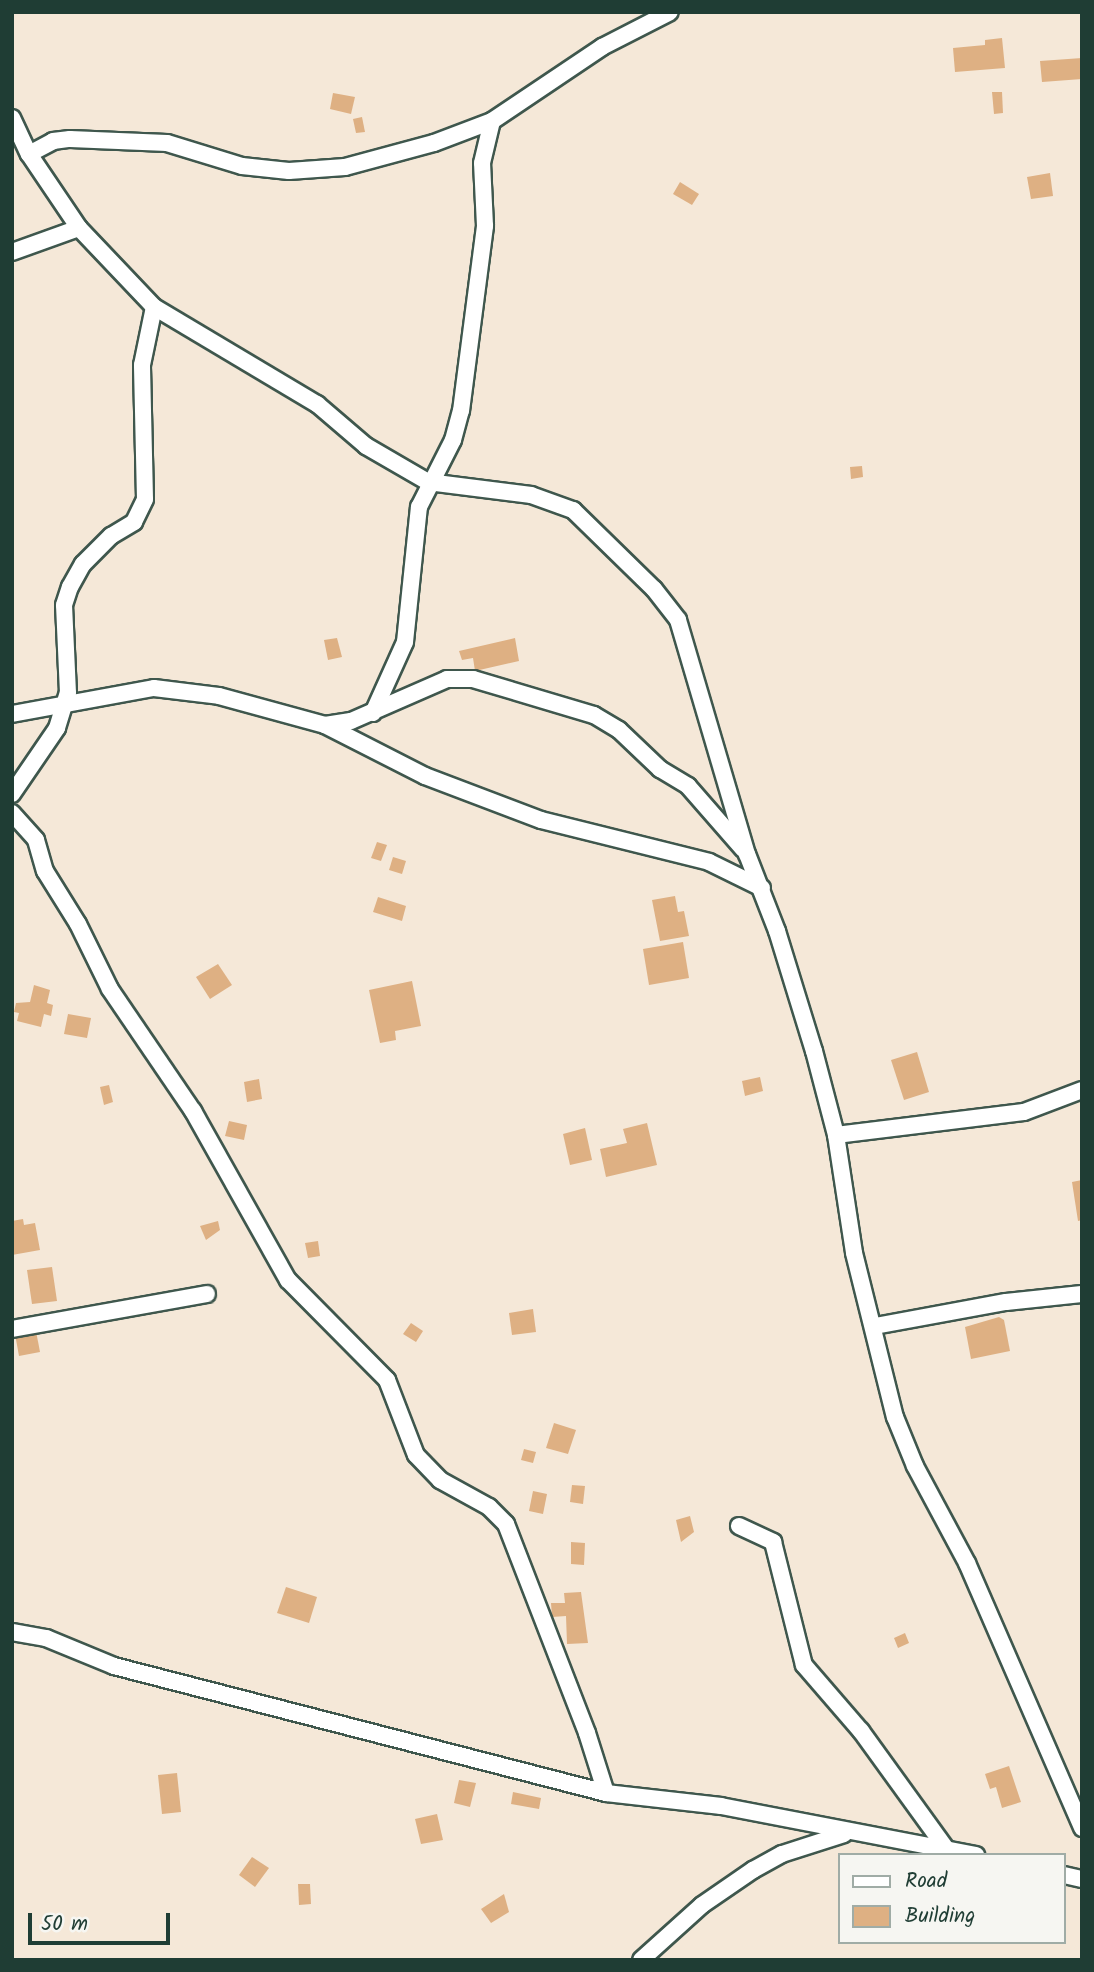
<!DOCTYPE html>
<html>
<head>
<meta charset="utf-8">
<style>
  body { margin:0 }
  #map { position:relative; width:1094px; height:1972px; overflow:hidden; background:#f5e8d8; font-family:Kalam,sans-serif }
  div>[style] { position:absolute }
  .building>* { inset:0; background:#deb083 }
  .roads { filter:drop-shadow(2px 0 #3f574d) drop-shadow(-2px 0 #3f574d) drop-shadow(0 2px #3f574d) drop-shadow(0 -2px #3f574d) }
  .minor>* { height:16px; margin:-8px; padding:0 8px; transform-origin:8px; border-radius:8px; background:#fff }
  span { translate:-50% -50%; white-space:nowrap; text-align:center; line-height:1.15; -webkit-text-stroke:7px #f6f6f2; paint-order:stroke }
  .frame { position:absolute; inset:0; border:14px solid #1f3d34; pointer-events:none }
  .legend { position:absolute; left:838px; top:1853px; width:228px; height:91px; box-sizing:border-box; background:#f6f6f2; border:2px solid #a0aca6; margin:0; padding:9px 12px; list-style:none; font-size:21px; color:#1f3d34 }
  .legend li { display:flex; align-items:center; gap:14px; height:35px }
  .legend b { width:35px; border:2px solid #a0aca6 }
  .scale { position:absolute; left:28px; top:1913px; width:142px; height:32px; box-sizing:border-box; border:4px solid #1f3d34; border-top:0; padding-left:9px; font-size:21px; line-height:24px; white-space:nowrap; color:#1f3d34; -webkit-text-stroke:5px #f6f6f2; paint-order:stroke }
</style>
</head>
<body>
<div id="map">
  <div class="building">
    <div style="clip-path:polygon(1002px 38px,1005px 68px,955px 72px,953px 48px,985px 45px,985px 40px)"></div>
    <div style="clip-path:polygon(1082px 58px,1082px 79px,1042px 82px,1040px 61px)"></div>
    <div style="clip-path:polygon(992px 92px,1002px 92px,1003px 113px,994px 114px)"></div>
    <div style="clip-path:polygon(333px 93px,355px 97px,351px 114px,330px 109px)"></div>
    <div style="clip-path:polygon(362px 117px,365px 132px,356px 133px,353px 119px)"></div>
    <div style="clip-path:polygon(1050px 173px,1053px 196px,1031px 199px,1027px 177px)"></div>
    <div style="clip-path:polygon(680px 182px,699px 194px,692px 205px,673px 194px)"></div>
    <div style="clip-path:polygon(862px 466px,863px 477px,851px 479px,850px 467px)"></div>
    <div style="clip-path:polygon(337px 638px,342px 657px,328px 660px,324px 640px)"></div>
    <div style="clip-path:polygon(515px 638px,519px 661px,475px 671px,473px 658px,462px 660px,459px 651px)"></div>
    <div style="clip-path:polygon(377px 842px,387px 845px,381px 861px,371px 858px)"></div>
    <div style="clip-path:polygon(393px 857px,406px 861px,402px 874px,389px 870px)"></div>
    <div style="clip-path:polygon(675px 896px,678px 912px,684px 911px,689px 936px,660px 941px,652px 900px)"></div>
    <div style="clip-path:polygon(378px 897px,406px 906px,402px 921px,373px 912px)"></div>
    <div style="clip-path:polygon(683px 942px,689px 978px,649px 985px,643px 949px)"></div>
    <div style="clip-path:polygon(218px 964px,232px 985px,210px 999px,196px 977px)"></div>
    <div style="clip-path:polygon(412px 981px,421px 1026px,395px 1031px,396px 1040px,380px 1043px,369px 990px)"></div>
    <div style="clip-path:polygon(34px 985px,50px 990px,47px 1003px,53px 1005px,51px 1016px,44px 1014px,41px 1027px,17px 1021px,19px 1013px,14px 1012px,16px 1003px,30px 1002px)"></div>
    <div style="clip-path:polygon(68px 1014px,91px 1018px,87px 1038px,64px 1034px)"></div>
    <div style="clip-path:polygon(917px 1052px,929px 1092px,904px 1100px,891px 1060px)"></div>
    <div style="clip-path:polygon(760px 1077px,763px 1091px,745px 1096px,742px 1081px)"></div>
    <div style="clip-path:polygon(259px 1079px,262px 1099px,247px 1102px,244px 1082px)"></div>
    <div style="clip-path:polygon(109px 1085px,113px 1102px,104px 1105px,100px 1087px)"></div>
    <div style="clip-path:polygon(229px 1121px,247px 1125px,244px 1140px,225px 1136px)"></div>
    <div style="clip-path:polygon(647px 1123px,657px 1165px,606px 1177px,600px 1149px,627px 1143px,623px 1129px)"></div>
    <div style="clip-path:polygon(585px 1128px,592px 1160px,570px 1165px,563px 1134px)"></div>
    <div style="clip-path:polygon(1082px 1180px,1082px 1220px,1078px 1221px,1072px 1182px)"></div>
    <div style="clip-path:polygon(23px 1219px,24px 1225px,35px 1223px,40px 1250px,12px 1255px,12px 1221px)"></div>
    <div style="clip-path:polygon(218px 1221px,220px 1230px,206px 1240px,200px 1226px)"></div>
    <div style="clip-path:polygon(318px 1241px,320px 1256px,308px 1258px,305px 1243px)"></div>
    <div style="clip-path:polygon(52px 1267px,57px 1301px,32px 1304px,27px 1270px)"></div>
    <div style="clip-path:polygon(533px 1309px,536px 1332px,512px 1335px,509px 1313px)"></div>
    <div style="clip-path:polygon(999px 1317px,1004px 1320px,1010px 1351px,971px 1359px,965px 1327px)"></div>
    <div style="clip-path:polygon(411px 1323px,423px 1331px,416px 1342px,403px 1334px)"></div>
    <div style="clip-path:polygon(36px 1331px,40px 1352px,19px 1356px,15px 1334px)"></div>
    <div style="clip-path:polygon(554px 1423px,576px 1430px,568px 1454px,546px 1448px)"></div>
    <div style="clip-path:polygon(524px 1449px,536px 1452px,533px 1463px,521px 1460px)"></div>
    <div style="clip-path:polygon(572px 1485px,585px 1486px,583px 1504px,570px 1502px)"></div>
    <div style="clip-path:polygon(533px 1491px,547px 1494px,543px 1514px,529px 1511px)"></div>
    <div style="clip-path:polygon(690px 1516px,694px 1532px,681px 1542px,676px 1520px)"></div>
    <div style="clip-path:polygon(571px 1542px,585px 1543px,584px 1565px,571px 1564px)"></div>
    <div style="clip-path:polygon(286px 1587px,317px 1597px,309px 1623px,277px 1613px)"></div>
    <div style="clip-path:polygon(581px 1592px,588px 1643px,567px 1644px,566px 1616px,552px 1617px,551px 1603px,565px 1603px,564px 1593px)"></div>
    <div style="clip-path:polygon(905px 1633px,909px 1643px,898px 1648px,894px 1638px)"></div>
    <div style="clip-path:polygon(1009px 1766px,1021px 1802px,1002px 1808px,996px 1787px,990px 1789px,985px 1774px)"></div>
    <div style="clip-path:polygon(177px 1773px,181px 1812px,162px 1814px,158px 1775px)"></div>
    <div style="clip-path:polygon(459px 1780px,476px 1783px,470px 1807px,454px 1803px)"></div>
    <div style="clip-path:polygon(513px 1792px,541px 1798px,539px 1809px,511px 1804px)"></div>
    <div style="clip-path:polygon(437px 1814px,443px 1840px,421px 1844px,415px 1819px)"></div>
    <div style="clip-path:polygon(252px 1857px,269px 1868px,255px 1887px,239px 1875px)"></div>
    <div style="clip-path:polygon(298px 1884px,310px 1884px,311px 1904px,299px 1905px)"></div>
    <div style="clip-path:polygon(504px 1894px,509px 1912px,491px 1923px,481px 1909px)"></div>
  </div>
  <div class="roads">
    <div class="minor">
      <div style="left:12px;top:118px;width:40px;rotate:65deg"></div>
      <div style="left:29px;top:154px;width:89px;rotate:56deg"></div>
      <div style="left:79px;top:228px;width:109px;rotate:46.5deg"></div>
      <div style="left:154px;top:307px;width:190px;rotate:30.8deg"></div>
      <div style="left:317px;top:404px;width:65px;rotate:40.6deg"></div>
      <div style="left:366px;top:446px;width:72px;rotate:30.1deg"></div>
      <div style="left:428px;top:482px;width:104px;rotate:7.2deg"></div>
      <div style="left:531px;top:495px;width:45px;rotate:19.7deg"></div>
      <div style="left:573px;top:510px;width:113px;rotate:44.3deg"></div>
      <div style="left:654px;top:589px;width:39px;rotate:52deg"></div>
      <div style="left:678px;top:620px;width:244px;rotate:73.6deg"></div>
      <div style="left:747px;top:854px;width:83px;rotate:68.7deg"></div>
      <div style="left:777px;top:931px;width:126px;rotate:72.9deg"></div>
      <div style="left:814px;top:1051px;width:87px;rotate:75.3deg"></div>
      <div style="left:836px;top:1135px;width:119px;rotate:81.3deg"></div>
      <div style="left:854px;top:1253px;width:169px;rotate:76deg"></div>
      <div style="left:895px;top:1417px;width:53px;rotate:67.8deg"></div>
      <div style="left:915px;top:1466px;width:110px;rotate:61.8deg"></div>
      <div style="left:967px;top:1563px;width:289px;rotate:66.5deg"></div>
      <div style="left:29px;top:154px;width:27px;rotate:-28deg"></div>
      <div style="left:53px;top:141px;width:17px;rotate:-7deg"></div>
      <div style="left:70px;top:139px;width:97px;rotate:2.4deg"></div>
      <div style="left:167px;top:143px;width:78px;rotate:17deg"></div>
      <div style="left:242px;top:166px;width:47px;rotate:6.1deg"></div>
      <div style="left:289px;top:171px;width:56px;rotate:-4.1deg"></div>
      <div style="left:345px;top:167px;width:92px;rotate:-15.1deg"></div>
      <div style="left:434px;top:143px;width:62px;rotate:-20.8deg"></div>
      <div style="left:12px;top:252px;width:71px;rotate:-19.7deg"></div>
      <div style="left:373px;top:713px;width:78px;rotate:-65.7deg"></div>
      <div style="left:405px;top:642px;width:136px;rotate:-84.1deg"></div>
      <div style="left:419px;top:507px;width:75px;rotate:-63.1deg"></div>
      <div style="left:453px;top:440px;width:30px;rotate:-75deg"></div>
      <div style="left:461px;top:411px;width:187px;rotate:-82.6deg"></div>
      <div style="left:485px;top:226px;width:63px;rotate:-92.7deg"></div>
      <div style="left:482px;top:163px;width:43px;rotate:-76.6deg"></div>
      <div style="left:492px;top:121px;width:133px;rotate:-33.9deg"></div>
      <div style="left:602px;top:47px;width:76px;rotate:-27.2deg"></div>
      <div style="left:12px;top:714px;width:144px;rotate:-10.4deg"></div>
      <div style="left:154px;top:688px;width:65px;rotate:7deg"></div>
      <div style="left:219px;top:696px;width:110px;rotate:15.3deg"></div>
      <div style="left:325px;top:725px;width:26px;rotate:-9deg"></div>
      <div style="left:351px;top:721px;width:105px;rotate:-23.6deg"></div>
      <div style="left:447px;top:679px;width:26px"></div>
      <div style="left:473px;top:679px;width:126px;rotate:16.6deg"></div>
      <div style="left:594px;top:715px;width:29px;rotate:31deg"></div>
      <div style="left:619px;top:730px;width:57px;rotate:43.6deg"></div>
      <div style="left:660px;top:769px;width:33px;rotate:31deg"></div>
      <div style="left:688px;top:786px;width:84px;rotate:48.9deg"></div>
      <div style="left:325px;top:725px;width:112px;rotate:27deg"></div>
      <div style="left:425px;top:776px;width:124px;rotate:20.8deg"></div>
      <div style="left:541px;top:820px;width:173px;rotate:14deg"></div>
      <div style="left:709px;top:862px;width:59px;rotate:26.1deg"></div>
      <div style="left:12px;top:794px;width:80px;rotate:-55.7deg"></div>
      <div style="left:57px;top:728px;width:37px;rotate:-73deg"></div>
      <div style="left:68px;top:693px;width:88px;rotate:-92.6deg"></div>
      <div style="left:64px;top:605px;width:19px;rotate:-72deg"></div>
      <div style="left:70px;top:587px;width:26px;rotate:-61deg"></div>
      <div style="left:83px;top:564px;width:40px;rotate:-45deg"></div>
      <div style="left:111px;top:536px;width:27px;rotate:-31deg"></div>
      <div style="left:134px;top:522px;width:25px;rotate:-64deg"></div>
      <div style="left:145px;top:499px;width:134px;rotate:-91.3deg"></div>
      <div style="left:142px;top:365px;width:59px;rotate:-78.3deg"></div>
      <div style="left:12px;top:813px;width:36px;rotate:48deg"></div>
      <div style="left:36px;top:840px;width:32px;rotate:74deg"></div>
      <div style="left:45px;top:871px;width:62px;rotate:58.1deg"></div>
      <div style="left:78px;top:924px;width:72px;rotate:63.8deg"></div>
      <div style="left:110px;top:989px;width:148px;rotate:55.8deg"></div>
      <div style="left:193px;top:1111px;width:194px;rotate:60.7deg"></div>
      <div style="left:288px;top:1280px;width:141px;rotate:45.3deg"></div>
      <div style="left:387px;top:1380px;width:80px;rotate:68.9deg"></div>
      <div style="left:416px;top:1455px;width:35px;rotate:46deg"></div>
      <div style="left:440px;top:1480px;width:56px;rotate:28.9deg"></div>
      <div style="left:489px;top:1507px;width:24px;rotate:45deg"></div>
      <div style="left:506px;top:1524px;width:224px;rotate:68.8deg"></div>
      <div style="left:587px;top:1733px;width:63px;rotate:72.4deg"></div>
      <div style="left:836px;top:1135px;width:189px;rotate:-7deg"></div>
      <div style="left:1024px;top:1112px;width:62px;rotate:-20.8deg"></div>
      <div style="left:875px;top:1326px;width:133px;rotate:-10.4deg"></div>
      <div style="left:1006px;top:1302px;width:76px;rotate:-6deg"></div>
      <div style="left:12px;top:1329px;width:198px;rotate:-10.2deg"></div>
      <div style="left:739px;top:1526px;width:38px;rotate:25deg"></div>
      <div style="left:773px;top:1542px;width:127px;rotate:75.9deg"></div>
      <div style="left:804px;top:1665px;width:87px;rotate:49.2deg"></div>
      <div style="left:861px;top:1731px;width:143px;rotate:54.1deg"></div>
      <div style="left:12px;top:1632px;width:35px;rotate:10deg"></div>
      <div style="left:46px;top:1638px;width:74px;rotate:22.4deg"></div>
      <div style="left:114px;top:1666px;width:508px;rotate:14.47deg"></div>
      <div style="left:606px;top:1793px;width:116px;rotate:6.4deg"></div>
      <div style="left:721px;top:1806px;width:260px;rotate:10.9deg"></div>
      <div style="left:1064px;top:1875px;width:18px;rotate:13deg"></div>
      <div style="left:641px;top:1960px;width:82px;rotate:-42deg"></div>
      <div style="left:702px;top:1905px;width:62px;rotate:-34.5deg"></div>
      <div style="left:753px;top:1870px;width:33px;rotate:-29deg"></div>
      <div style="left:782px;top:1854px;width:65px;rotate:-17.9deg"></div>
    </div>
  </div>
  <div class="frame"></div>
  <ul class="legend">
  <li><b style="height:9px;background:#fff"></b>Road</li>
  <li><b style="height:19px;background:#deb083"></b>Building</li>
  </ul>
  <div class="scale">50 m</div>
</div>
</body>
</html>
